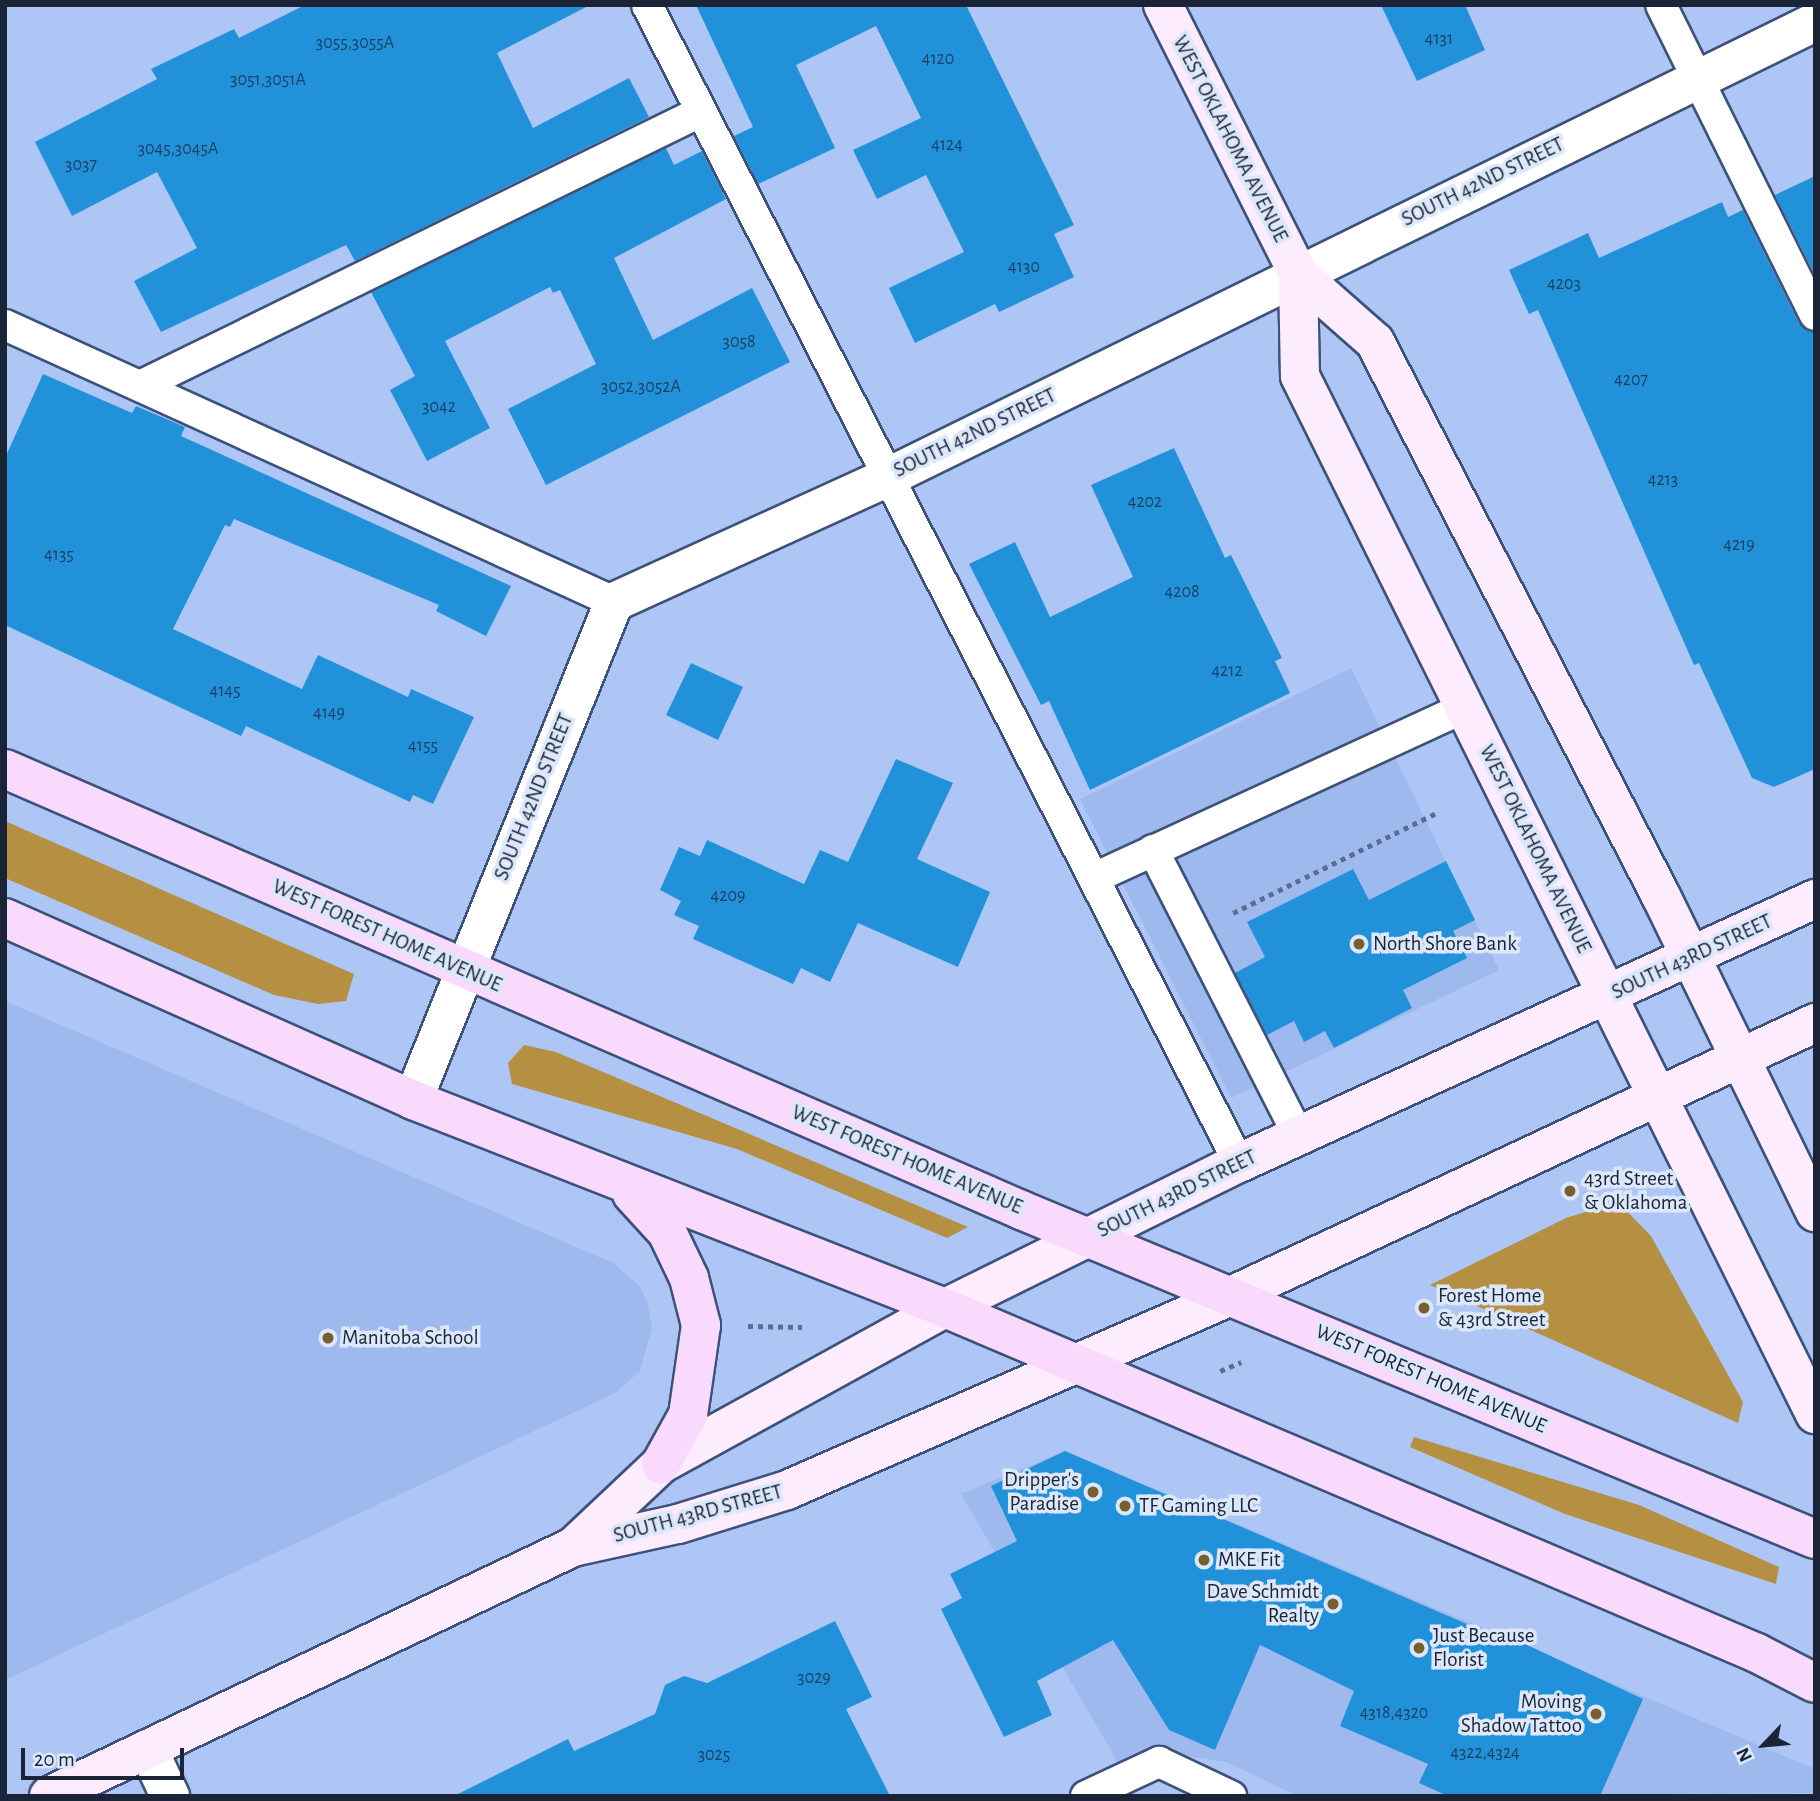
<!DOCTYPE html>
<html>
<head>
<meta charset="utf-8">
<style>
  body { margin:0 }
  #map { position:relative; width:1820px; height:1801px; overflow:hidden; background:#adc6f6; font-family:"Alegreya Sans",sans-serif }
  div>[style] { position:absolute }
  .built>* { inset:0; background:#9eb9ed }
  .green>* { inset:0; background:#b59042 }
  .building>* { inset:0; background:#2192da }
  .path>* { height:4.5px; margin-top:-2.25px; transform-origin:0; background:repeating-linear-gradient(90deg,#5d6d8d 0 5px,transparent 0 10px) }
  .roads { filter:drop-shadow(2px 0 #3d517a) drop-shadow(-2px 0 #3d517a) drop-shadow(0 2px #3d517a) drop-shadow(0 -2px #3d517a) }
  .lane>* { height:30px; margin:-15px; padding:0 15px; transform-origin:15px; border-radius:15px; background:#fff }
  .street>* { height:38px; margin:-19px; padding:0 19px; transform-origin:19px; border-radius:19px; background:#fff }
  .secondary>* { height:38px; margin:-19px; padding:0 19px; transform-origin:19px; border-radius:19px; background:#fcecfe }
  .primary>* { height:38px; margin:-19px; padding:0 19px; transform-origin:19px; border-radius:19px; background:#f9d9fc }
  .dots>* { width:19px; height:19px; translate:-50% -50%; box-sizing:border-box; border:4px solid #dce7fa; border-radius:50% }
  span { translate:-50% -50%; white-space:nowrap; text-align:center; line-height:1.15; -webkit-text-stroke:7px #dce7fa; paint-order:stroke }
  .number-label { font-size:18px; color:#1c405f }
  .number-label span { -webkit-text-stroke-width:0 }
  .street-label { font-size:21px; color:#1b2436 }
  .poi-label { font-size:21px; color:#1b2436 }
  .left { translate:0 -50%; text-align:left }
  .right { translate:-100% -50%; text-align:right }
  .frame { position:absolute; inset:0; border:7px solid #1b2436; pointer-events:none }
  .north { position:absolute; left:1729px; top:1710px; width:70px; height:70px; -webkit-text-stroke:5px #dce7fa; paint-order:stroke; rotate:244deg; font-size:19px; font-weight:700; line-height:28px; text-align:center; color:#1b2436 }
  .north::after { content:''; display:block; margin:auto; width:24px; height:32px; background:#1b2436; clip-path:polygon(50% 0,100% 100%,50% 72%,0 100%) }
  .scale { position:absolute; left:21px; top:1748px; width:163px; height:32px; box-sizing:border-box; border:4px solid #1b2436; border-top:0; padding-left:9px; font-size:21px; line-height:24px; white-space:nowrap; color:#1b2436; -webkit-text-stroke:5px #dce7fa; paint-order:stroke }
</style>
</head>
<body>
<div id="map">
  <div class="built">
    <div style="clip-path:polygon(1351px 668px,1499px 970px,1231px 1098px,1080px 799px)"></div>
    <div style="clip-path:polygon(5px 1001px,613px 1263px,640px 1286px,648px 1305px,652px 1328px,640px 1371px,615px 1393px,5px 1680px)"></div>
    <div style="clip-path:polygon(1065px 1451px,1815px 1769px,1815px 1793px,1298px 1796px,1226px 1762px,1153px 1751px,1119px 1764px,961px 1494px)"></div>
  </div>
  <div class="green">
    <div style="clip-path:polygon(5px 821px,354px 974px,346px 1001px,318px 1004px,274px 995px,5px 878px)"></div>
    <div style="clip-path:polygon(524px 1045px,556px 1052px,968px 1227px,947px 1238px,737px 1149px,512px 1084px,508px 1063px)"></div>
    <div style="clip-path:polygon(1618px 1202px,1651px 1236px,1743px 1402px,1738px 1423px,1430px 1285px,1566px 1218px)"></div>
    <div style="clip-path:polygon(1414px 1437px,1639px 1505px,1779px 1567px,1776px 1584px,1565px 1514px,1410px 1447px)"></div>
  </div>
  <div class="building">
    <div style="clip-path:polygon(305px 5px,590px 5px,497px 53px,533px 128px,629px 78px,649px 117px,355px 261px,346px 245px,161px 332px,134px 281px,197px 248px,157px 172px,72px 216px,35px 142px,157px 79px,151px 69px,234px 29px,239px 38px)"></div>
    <div style="clip-path:polygon(696px 5px,966px 5px,1074px 225px,1054px 234px,1074px 277px,999px 312px,995px 304px,915px 343px,889px 288px,964px 252px,926px 175px,877px 199px,853px 150px,921px 118px,876px 26px,796px 65px,835px 148px,758px 184px,734px 136px,753px 127px)"></div>
    <div style="clip-path:polygon(1381px 5px,1465px 5px,1485px 50px,1417px 81px)"></div>
    <div style="clip-path:polygon(666px 148px,674px 165px,702px 151px,726px 199px,614px 258px,653px 340px,752px 288px,790px 362px,546px 485px,508px 409px,596px 364px,560px 290px,553px 293px,550px 287px,445px 341px,490px 428px,427px 461px,390px 390px,415px 376px,371px 292px)"></div>
    <div style="clip-path:polygon(1815px 176px,1815px 275px,1775px 195px)"></div>
    <div style="clip-path:polygon(1722px 202px,1728px 217px,1743px 210px,1799px 323px,1815px 332px,1815px 769px,1774px 787px,1752px 778px,1699px 663px,1694px 665px,1538px 310px,1529px 314px,1509px 270px,1588px 233px,1599px 258px)"></div>
    <div style="clip-path:polygon(43px 374px,132px 413px,136px 406px,185px 427px,181px 436px,511px 586px,486px 636px,436px 611px,439px 605px,234px 519px,230px 527px,225px 525px,173px 629px,302px 689px,318px 655px,408px 697px,411px 689px,474px 717px,433px 804px,413px 795px,410px 802px,246px 726px,241px 736px,5px 625px,5px 458px)"></div>
    <div style="clip-path:polygon(1174px 448px,1225px 558px,1231px 555px,1282px 658px,1275px 661px,1290px 693px,1090px 790px,1049px 701px,1041px 705px,969px 564px,1015px 542px,1050px 617px,1133px 577px,1091px 485px)"></div>
    <div style="clip-path:polygon(691px 663px,743px 687px,718px 740px,666px 715px)"></div>
    <div style="clip-path:polygon(896px 759px,953px 783px,917px 859px,990px 892px,958px 967px,858px 923px,830px 982px,801px 968px,793px 984px,693px 939px,699px 926px,674px 915px,681px 901px,660px 890px,679px 847px,700px 856px,707px 840px,804px 884px,820px 850px,848px 862px)"></div>
    <div style="clip-path:polygon(1446px 861px,1475px 920px,1453px 931px,1467px 958px,1403px 990px,1412px 1008px,1334px 1048px,1325px 1031px,1304px 1042px,1294px 1021px,1267px 1035px,1235px 973px,1265px 957px,1247px 922px,1353px 869px,1369px 900px)"></div>
    <div style="clip-path:polygon(1065px 1451px,1504px 1640px,1506px 1635px,1643px 1699px,1600px 1796px,1448px 1796px,1419px 1783px,1428px 1764px,1340px 1726px,1354px 1691px,1260px 1645px,1215px 1750px,1169px 1730px,1113px 1640px,1037px 1681px,1052px 1715px,1004px 1737px,941px 1609px,962px 1598px,950px 1574px,1017px 1541px,991px 1486px)"></div>
    <div style="clip-path:polygon(835px 1621px,872px 1697px,846px 1709px,890px 1796px,454px 1796px,568px 1739px,574px 1751px,655px 1714px,665px 1685px,684px 1676px,707px 1683px)"></div>
  </div>
  <div class="path">
    <div style="left:1233px;top:913px;width:226px;rotate:-26.2deg"></div>
    <div style="left:748px;top:1326px;width:54px;rotate:1.1deg"></div>
    <div style="left:1220px;top:1371px;width:23px;rotate:-23deg"></div>
  </div>
  <div class="roads">
    <div class="lane">
      <div style="left:647px;top:5px;width:1301px;rotate:62.92deg"></div>
      <div style="left:1661px;top:5px;width:346px;rotate:63.6deg"></div>
      <div style="left:5px;top:325px;width:669px;rotate:24.46deg"></div>
      <div style="left:140px;top:386px;width:623px;rotate:-26.07deg"></div>
      <div style="left:1153px;top:850px;width:321px;rotate:63deg"></div>
      <div style="left:1094px;top:878px;width:409px;rotate:-24.7deg"></div>
      <div style="left:1086px;top:1796px;width:81px;rotate:-25deg"></div>
      <div style="left:1159px;top:1762px;width:80px;rotate:25.3deg"></div>
    </div>
    <div class="street">
      <div style="left:413px;top:1100px;width:537px;rotate:-68.02deg"></div>
      <div style="left:614px;top:602px;width:303px;rotate:-24.5deg"></div>
      <div style="left:890px;top:476px;width:1030px;rotate:-26.14deg"></div>
      <div style="left:148px;top:1749px;width:52px;rotate:64.9deg"></div>
    </div>
    <div class="secondary">
      <div style="left:1163px;top:5px;width:301px;rotate:63.3deg"></div>
      <div style="left:1298px;top:274px;width:103px;rotate:41.4deg"></div>
      <div style="left:1375px;top:342px;width:623px;rotate:62.7deg"></div>
      <div style="left:1661px;top:896px;width:352px;rotate:64deg"></div>
      <div style="left:1298px;top:274px;width:102px;rotate:88.9deg"></div>
      <div style="left:1300px;top:376px;width:1159px;rotate:63.61deg"></div>
      <div style="left:573px;top:1547px;width:121px;rotate:-43.3deg"></div>
      <div style="left:661px;top:1464px;width:324px;rotate:-28.8deg"></div>
      <div style="left:945px;top:1308px;width:328px;rotate:-26.3deg"></div>
      <div style="left:1239px;top:1163px;width:634px;rotate:-24.62deg"></div>
      <div style="left:49px;top:1796px;width:580px;rotate:-25.42deg"></div>
      <div style="left:573px;top:1547px;width:107px;rotate:-12.4deg"></div>
      <div style="left:678px;top:1524px;width:114px;rotate:-17.3deg"></div>
      <div style="left:787px;top:1490px;width:485px;rotate:-23.6deg"></div>
      <div style="left:1231px;top:1296px;width:645px;rotate:-25.05deg"></div>
    </div>
    <div class="primary">
      <div style="left:5px;top:769px;width:1108px;rotate:23.46deg"></div>
      <div style="left:1021px;top:1210px;width:859px;rotate:22.51deg"></div>
      <div style="left:5px;top:918px;width:447px;rotate:24deg"></div>
      <div style="left:413px;top:1100px;width:571px;rotate:21.35deg"></div>
      <div style="left:945px;top:1308px;width:882px;rotate:23.02deg"></div>
      <div style="left:1757px;top:1653px;width:65px;rotate:27.3deg"></div>
      <div style="left:632px;top:1194px;width:52px;rotate:47.4deg"></div>
      <div style="left:667px;top:1232px;width:51px;rotate:64.4deg"></div>
      <div style="left:689px;top:1278px;width:49px;rotate:75.7deg"></div>
      <div style="left:701px;top:1325px;width:91px;rotate:98.2deg"></div>
      <div style="left:688px;top:1415px;width:56px;rotate:118.9deg"></div>
    </div>
  </div>
  <div class="dots">
    <div style="left:1359px;top:944px;background:#776030"></div>
    <div style="left:1570px;top:1191px;background:#776030"></div>
    <div style="left:1424px;top:1308px;background:#776030"></div>
    <div style="left:328px;top:1338px;background:#776030"></div>
    <div style="left:1093px;top:1492px;background:#776030"></div>
    <div style="left:1125px;top:1506px;background:#776030"></div>
    <div style="left:1204px;top:1560px;background:#776030"></div>
    <div style="left:1333px;top:1604px;background:#776030"></div>
    <div style="left:1419px;top:1648px;background:#776030"></div>
    <div style="left:1596px;top:1714px;background:#776030"></div>
  </div>
  <div class="number-label">
    <span style="left:1439px;top:39px">4131</span>
    <span style="left:355px;top:43px">3055,3055A</span>
    <span style="left:938px;top:59px">4120</span>
    <span style="left:268px;top:80px">3051,3051A</span>
    <span style="left:947px;top:145px">4124</span>
    <span style="left:178px;top:149px">3045,3045A</span>
    <span style="left:81px;top:165px">3037</span>
    <span style="left:1024px;top:267px">4130</span>
    <span style="left:1564px;top:284px">4203</span>
    <span style="left:739px;top:342px">3058</span>
    <span style="left:1631px;top:380px">4207</span>
    <span style="left:641px;top:387px">3052,3052A</span>
    <span style="left:439px;top:407px">3042</span>
    <span style="left:1663px;top:480px">4213</span>
    <span style="left:1145px;top:502px">4202</span>
    <span style="left:1739px;top:545px">4219</span>
    <span style="left:59px;top:555px">4135</span>
    <span style="left:1182px;top:592px">4208</span>
    <span style="left:1227px;top:671px">4212</span>
    <span style="left:225px;top:691px">4145</span>
    <span style="left:329px;top:713px">4149</span>
    <span style="left:423px;top:746px">4155</span>
    <span style="left:728px;top:896px">4209</span>
    <span style="left:814px;top:1678px">3029</span>
    <span style="left:1394px;top:1713px">4318,4320</span>
    <span style="left:1485px;top:1753px">4322,4324</span>
    <span style="left:714px;top:1755px">3025</span>
  </div>
  <div class="street-label">
    <span style="left:1230px;top:139px;rotate:63deg">WEST OKLAHOMA AVENUE</span>
    <span style="left:1483px;top:182px;rotate:-26deg">SOUTH 42ND STREET</span>
    <span style="left:975px;top:433px;rotate:-26deg">SOUTH 42ND STREET</span>
    <span style="left:534px;top:797px;rotate:-68deg">SOUTH 42ND STREET</span>
    <span style="left:1535px;top:849px;rotate:64deg">WEST OKLAHOMA AVENUE</span>
    <span style="left:387px;top:936px;rotate:24deg">WEST FOREST HOME AVENUE</span>
    <span style="left:1692px;top:957px;rotate:-25deg">SOUTH 43RD STREET</span>
    <span style="left:907px;top:1160px;rotate:23deg">WEST FOREST HOME AVENUE</span>
    <span style="left:1177px;top:1194px;rotate:-26deg">SOUTH 43RD STREET</span>
    <span style="left:1431px;top:1379px;rotate:23deg">WEST FOREST HOME AVENUE</span>
    <span style="left:698px;top:1514px;rotate:-15deg">SOUTH 43RD STREET</span>
  </div>
  <div class="poi-label">
    <span class="left" style="left:1373px;top:944px">North Shore Bank</span>
    <span class="left" style="left:1584px;top:1191px">43rd Street<br>&amp; Oklahoma</span>
    <span class="left" style="left:1438px;top:1308px">Forest Home<br>&amp; 43rd Street</span>
    <span class="left" style="left:342px;top:1338px">Manitoba School</span>
    <span class="right" style="left:1079px;top:1492px">Dripper's<br>Paradise</span>
    <span class="left" style="left:1139px;top:1506px">TF Gaming LLC</span>
    <span class="left" style="left:1218px;top:1560px">MKE Fit</span>
    <span class="right" style="left:1319px;top:1604px">Dave Schmidt<br>Realty</span>
    <span class="left" style="left:1433px;top:1648px">Just Because<br>Florist</span>
    <span class="right" style="left:1582px;top:1714px">Moving<br>Shadow Tattoo</span>
  </div>
  <div class="frame"></div>
  <div class="north">N</div>
  <div class="scale">20 m</div>
</div>
</body>
</html>
